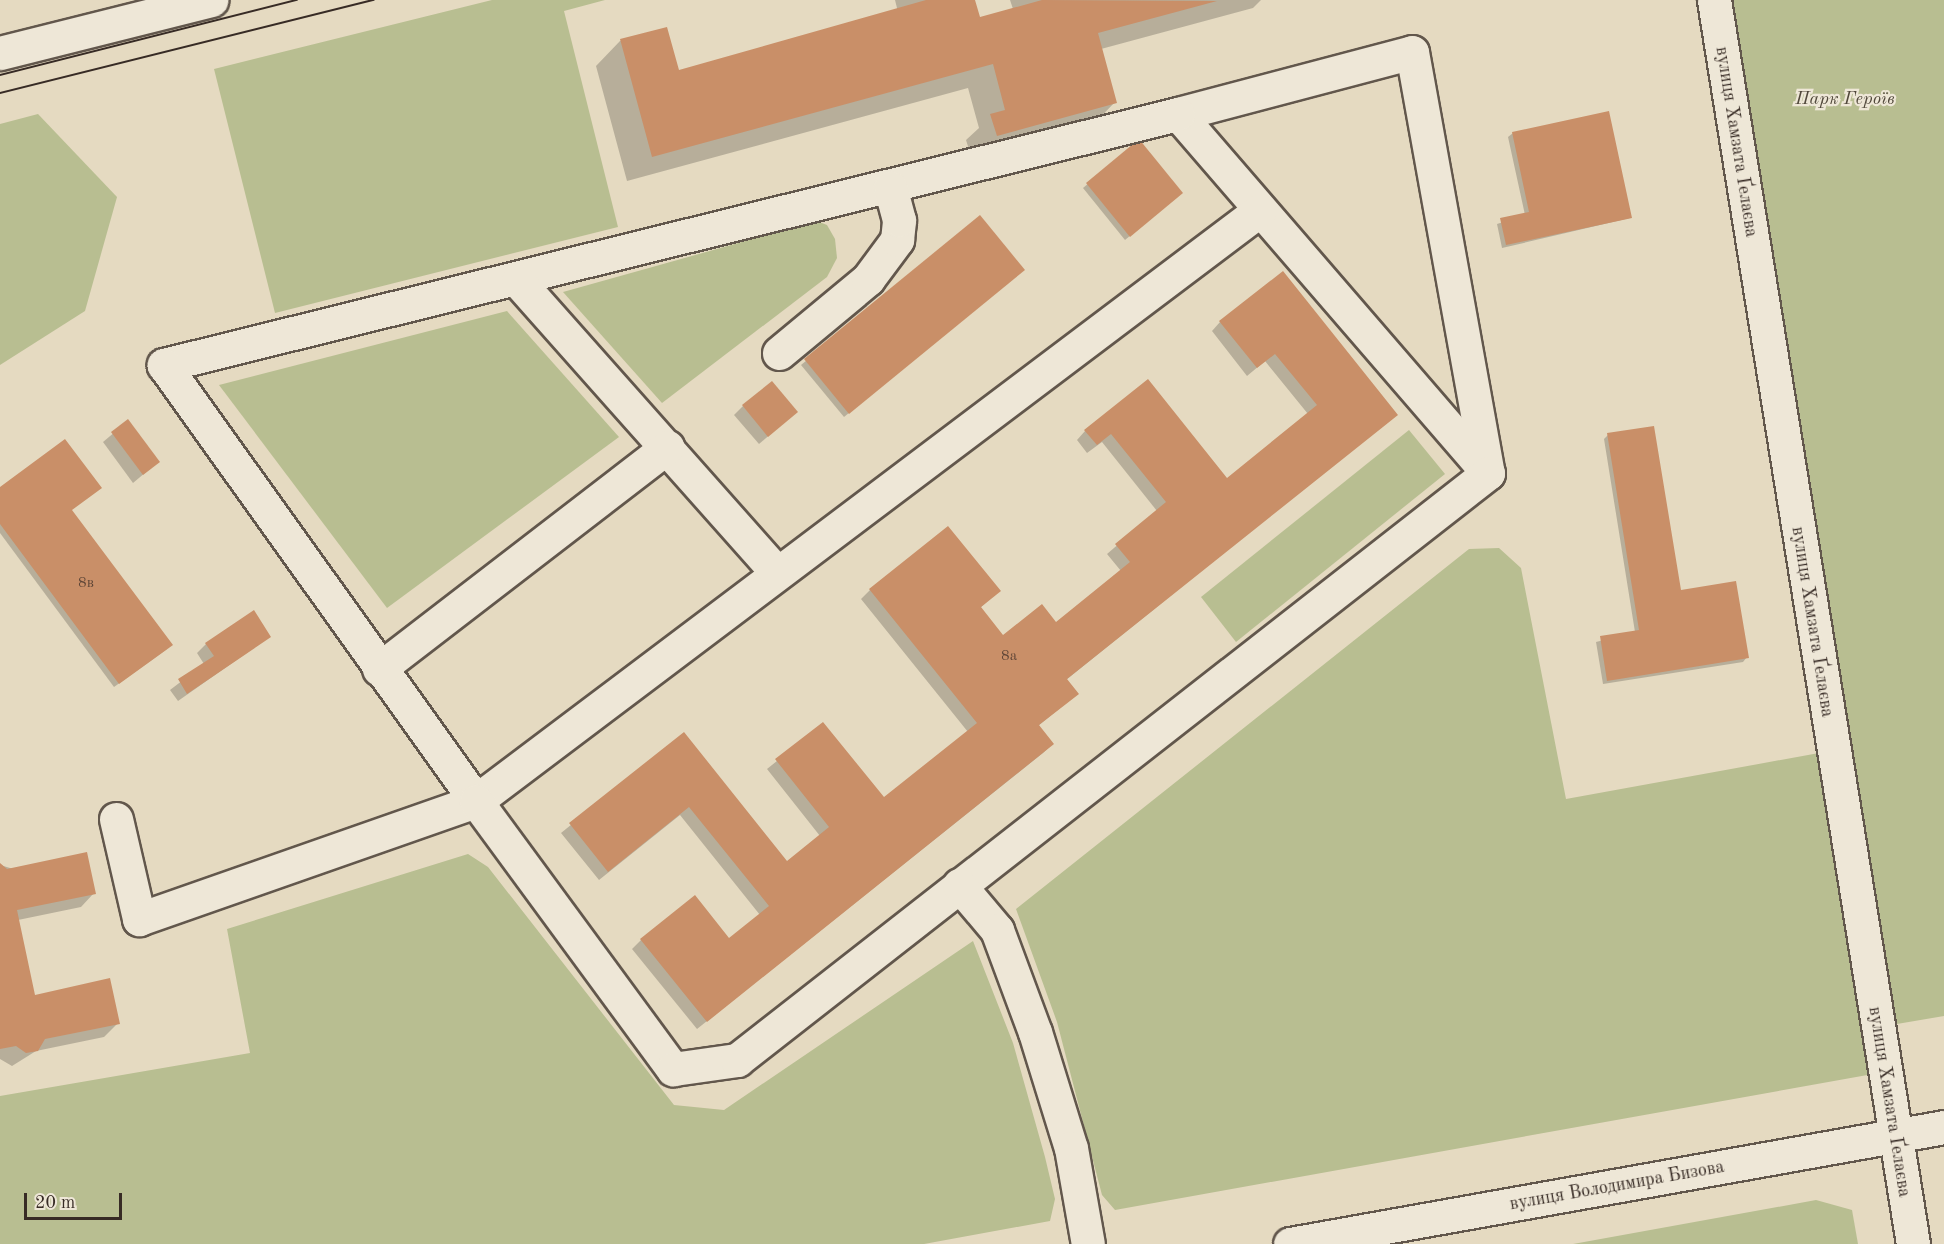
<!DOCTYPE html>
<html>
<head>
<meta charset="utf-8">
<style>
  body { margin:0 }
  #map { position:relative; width:1944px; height:1244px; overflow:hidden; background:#e5dac1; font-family:"Old Standard TT",serif }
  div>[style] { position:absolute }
  .green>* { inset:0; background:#b8be91 }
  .shadow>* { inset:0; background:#0003 }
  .building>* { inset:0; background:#c98f68 }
  .roads { filter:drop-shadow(2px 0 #62574c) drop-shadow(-2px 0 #62574c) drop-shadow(0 2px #62574c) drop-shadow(0 -2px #62574c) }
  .minor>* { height:33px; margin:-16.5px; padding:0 16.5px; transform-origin:16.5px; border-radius:16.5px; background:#eee7d7 }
  .tram>* { height:1.5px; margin:-0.75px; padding:0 0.75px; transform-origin:0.75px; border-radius:0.75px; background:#372b25 }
  span { translate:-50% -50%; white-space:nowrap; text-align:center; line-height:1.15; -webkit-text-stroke:4.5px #eee7d7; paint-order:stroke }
  .number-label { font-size:15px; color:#5c4436 }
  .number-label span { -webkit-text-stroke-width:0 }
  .park-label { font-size:18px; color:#51483b; font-style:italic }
  .street-label { font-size:18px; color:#372b25 }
  .scale { position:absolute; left:24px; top:1193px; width:98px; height:27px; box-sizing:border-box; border:3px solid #372b25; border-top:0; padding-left:8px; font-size:18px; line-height:21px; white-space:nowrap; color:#372b25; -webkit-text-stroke:4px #eee7d7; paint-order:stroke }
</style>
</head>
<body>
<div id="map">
  <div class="green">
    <div style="clip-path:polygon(492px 0,605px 0,564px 11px,618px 227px,275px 313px,214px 69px)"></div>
    <div style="clip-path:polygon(1729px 0,1944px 0,1944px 1016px,1891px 1025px)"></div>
    <div style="clip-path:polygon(38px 114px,117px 197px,85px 311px,0 365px,0 124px)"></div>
    <div style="clip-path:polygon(817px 221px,827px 225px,835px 239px,837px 258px,827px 277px,662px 403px,563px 292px)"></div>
    <div style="clip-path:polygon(507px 311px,619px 437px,387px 608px,219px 385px)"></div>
    <div style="clip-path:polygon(1409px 430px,1445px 474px,1236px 642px,1201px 597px)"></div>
    <div style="clip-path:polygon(1499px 548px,1521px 568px,1566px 799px,1819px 753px,1873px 1074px,1115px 1210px,1102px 1195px,1057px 1022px,1016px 909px,1469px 549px)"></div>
    <div style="clip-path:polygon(468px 854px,488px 867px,674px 1105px,724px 1110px,973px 941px,1013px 1043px,1045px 1157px,1055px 1199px,1050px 1221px,924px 1244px,0 1244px,0 1096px,250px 1053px,227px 929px)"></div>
    <div style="clip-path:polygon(1816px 1200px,1852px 1210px,1858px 1244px,1573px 1244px)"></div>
  </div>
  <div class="shadow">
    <div style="clip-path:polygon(895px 0,974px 0,979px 19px,1013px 9px,1010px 0,1261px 0,1253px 8px,1101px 49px,1115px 102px,1091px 127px,972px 159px,966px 140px,979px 128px,968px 88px,627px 181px,596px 66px,620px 41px,666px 28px,678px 72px,898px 12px)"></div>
    <div style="clip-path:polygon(1513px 133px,1630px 218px,1502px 248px,1497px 224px,1525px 215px,1508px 137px)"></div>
    <div style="clip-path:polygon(1138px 141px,1177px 197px,1125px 240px,1083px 188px)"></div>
    <div style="clip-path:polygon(979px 218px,1019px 274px,844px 417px,801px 365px)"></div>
    <div style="clip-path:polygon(1220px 322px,1396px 414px,1066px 680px,1077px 694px,1038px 726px,1052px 744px,1043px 753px,697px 1029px,632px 949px,641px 940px,729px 940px,760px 915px,680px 815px,599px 880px,561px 833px,683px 734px,787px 863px,820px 836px,767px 769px,823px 724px,884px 799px,968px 732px,861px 599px,870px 590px,999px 591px,980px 608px,1003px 637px,1056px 624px,1121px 571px,1107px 554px,1157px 511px,1102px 442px,1087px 453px,1077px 440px,1085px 431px,1148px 381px,1227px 480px,1308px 414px,1265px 361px,1247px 376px,1212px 331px)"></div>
    <div style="clip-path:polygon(743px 406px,796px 412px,759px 444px,734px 415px)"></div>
    <div style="clip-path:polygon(128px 421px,158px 462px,133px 483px,103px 442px)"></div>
    <div style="clip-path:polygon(1608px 435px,1679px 592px,1747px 657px,1743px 662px,1603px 684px,1596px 642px,1635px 632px,1604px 439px)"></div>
    <div style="clip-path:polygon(0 489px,71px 510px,167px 649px,114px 687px,0 533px)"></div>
    <div style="clip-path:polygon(269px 637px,178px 701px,170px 690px,204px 664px,197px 653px,206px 644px)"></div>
    <div style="clip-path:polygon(0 865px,94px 893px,81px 907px,18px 920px,34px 996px,118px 1023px,104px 1037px,36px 1051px,12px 1066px,0 1059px)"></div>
  </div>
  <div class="building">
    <div style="clip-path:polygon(926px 0,975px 0,980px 17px,1042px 0,1217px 1px,1098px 33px,1117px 103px,997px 136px,990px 114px,1005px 110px,993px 64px,652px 157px,620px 39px,667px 27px,679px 70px)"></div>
    <div style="clip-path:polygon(1609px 111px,1632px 218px,1506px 245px,1500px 218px,1529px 212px,1512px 132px)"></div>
    <div style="clip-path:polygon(1139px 139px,1183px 193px,1130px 237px,1086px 183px)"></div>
    <div style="clip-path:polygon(980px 215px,1025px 270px,849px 414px,804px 359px)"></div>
    <div style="clip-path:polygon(1283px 271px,1398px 415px,1067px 679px,1079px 694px,1039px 725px,1054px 744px,707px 1022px,640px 939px,695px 895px,729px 938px,769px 906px,689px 807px,608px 872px,569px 823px,684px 732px,787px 861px,829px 827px,775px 759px,823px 722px,884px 797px,977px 723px,869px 589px,948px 526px,1001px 591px,981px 607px,1003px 635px,1042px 604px,1056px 622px,1130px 562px,1115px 544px,1166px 502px,1111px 434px,1097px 445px,1084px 430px,1148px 379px,1227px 478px,1317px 405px,1275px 354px,1257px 368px,1219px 321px)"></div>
    <div style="clip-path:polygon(772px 381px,798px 412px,768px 437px,742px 405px)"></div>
    <div style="clip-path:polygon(128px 419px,160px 462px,143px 475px,111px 432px)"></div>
    <div style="clip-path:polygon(1654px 426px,1681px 590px,1736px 581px,1749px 658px,1607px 681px,1600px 636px,1639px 630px,1607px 433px)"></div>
    <div style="clip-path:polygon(65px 439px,102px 488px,72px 510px,173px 645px,119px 684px,0 524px,0 487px)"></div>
    <div style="clip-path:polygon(254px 610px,271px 637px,187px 694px,178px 679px,214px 656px,205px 643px)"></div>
    <div style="clip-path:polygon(87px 852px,96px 894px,17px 910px,35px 995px,110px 978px,120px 1024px,45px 1039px,38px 1051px,26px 1053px,16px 1046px,0 1049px,0 863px,7px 869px)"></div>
  </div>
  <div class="roads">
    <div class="minor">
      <div style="left:1714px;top:0;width:1260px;rotate:80.91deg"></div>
      <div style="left:1412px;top:52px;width:428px;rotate:79.8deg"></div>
      <div style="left:1488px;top:473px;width:474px;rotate:-130.8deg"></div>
      <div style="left:1178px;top:114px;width:242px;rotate:-14.8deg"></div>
      <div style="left:0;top:53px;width:218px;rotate:-14.1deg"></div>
      <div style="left:1178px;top:114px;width:1045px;rotate:166.1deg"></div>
      <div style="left:164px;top:365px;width:536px;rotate:54.41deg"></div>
      <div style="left:476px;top:801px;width:982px;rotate:-37.01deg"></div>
      <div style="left:518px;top:281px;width:389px;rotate:48.4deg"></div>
      <div style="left:779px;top:353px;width:116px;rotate:-39.7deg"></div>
      <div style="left:868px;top:279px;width:49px;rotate:-53.4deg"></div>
      <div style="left:897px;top:240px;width:20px;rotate:-84deg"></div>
      <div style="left:899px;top:220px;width:34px;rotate:-105deg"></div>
      <div style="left:379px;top:669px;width:364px;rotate:-37.6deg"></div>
      <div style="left:116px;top:819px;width:103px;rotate:77deg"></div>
      <div style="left:139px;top:919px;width:357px;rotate:-19.3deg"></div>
      <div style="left:476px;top:801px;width:333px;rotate:53.7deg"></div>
      <div style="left:673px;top:1069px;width:65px;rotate:-8deg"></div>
      <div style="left:737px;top:1060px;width:953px;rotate:-38.01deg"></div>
      <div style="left:959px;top:885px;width:59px;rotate:49.8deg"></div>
      <div style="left:997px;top:930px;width:109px;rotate:69.6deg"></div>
      <div style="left:1035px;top:1032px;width:121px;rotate:72.8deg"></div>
      <div style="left:1071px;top:1148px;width:97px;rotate:80deg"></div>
      <div style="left:1290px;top:1244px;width:664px;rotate:-10.14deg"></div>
    </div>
  </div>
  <div class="tram">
    <div style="left:0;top:75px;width:306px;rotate:-14.2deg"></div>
    <div style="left:0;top:93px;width:385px;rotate:-14deg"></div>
  </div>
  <div class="number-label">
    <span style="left:86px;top:584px">8в</span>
    <span style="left:1009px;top:657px">8а</span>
  </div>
  <div class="park-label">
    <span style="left:1845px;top:99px">Парк Героїв</span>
  </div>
  <div class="street-label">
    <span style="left:1736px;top:142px;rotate:81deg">вулиця Хамзата Ґелаєва</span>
    <span style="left:1812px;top:622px;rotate:81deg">вулиця Хамзата Ґелаєва</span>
    <span style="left:1889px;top:1102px;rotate:81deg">вулиця Хамзата Ґелаєва</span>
    <span style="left:1617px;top:1186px;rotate:-10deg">вулиця Володимира Бизова</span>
  </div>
  <div class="scale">20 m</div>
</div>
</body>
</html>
